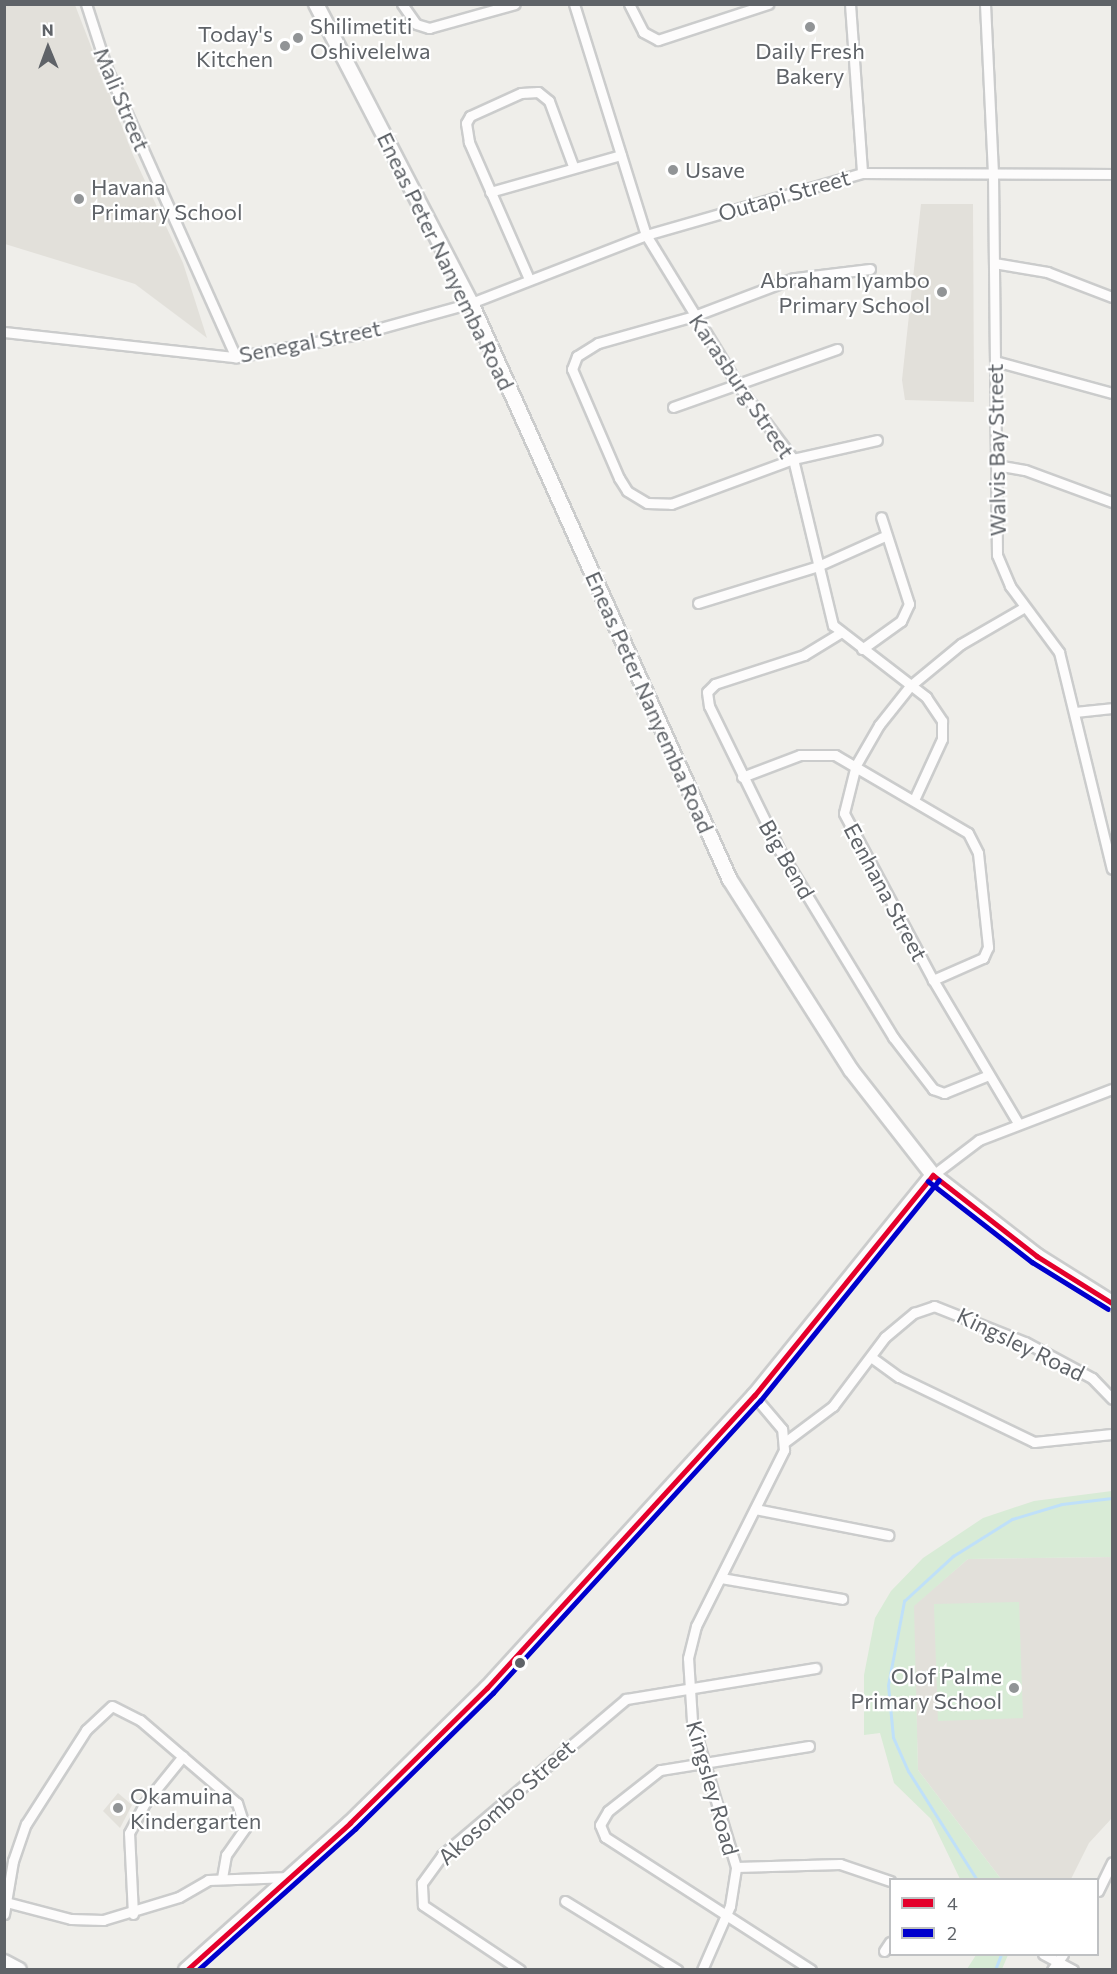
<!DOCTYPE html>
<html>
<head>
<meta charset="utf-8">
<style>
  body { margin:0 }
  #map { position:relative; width:1117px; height:1974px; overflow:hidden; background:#efeeea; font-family:Commissioner,sans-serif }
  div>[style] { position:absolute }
  .education>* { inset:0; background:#e2e0da }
  .green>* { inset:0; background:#d8ebd6 }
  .stream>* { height:3px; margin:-1.5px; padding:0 1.5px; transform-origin:1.5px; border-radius:1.5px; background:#bfe0f9 }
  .roads { filter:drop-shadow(2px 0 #cbcccc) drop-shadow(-2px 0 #cbcccc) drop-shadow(0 2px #cbcccc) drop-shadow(0 -2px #cbcccc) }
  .street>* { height:9px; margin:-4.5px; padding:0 4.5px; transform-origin:4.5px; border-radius:4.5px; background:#fdfcfc }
  .secondary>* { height:14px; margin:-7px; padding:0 7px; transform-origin:7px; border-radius:7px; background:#fdfcfc }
  .bus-1>* { height:4.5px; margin:-2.25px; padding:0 2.25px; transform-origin:2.25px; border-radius:2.25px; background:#e4002b }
  .bus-2>* { height:4.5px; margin:-2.25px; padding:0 2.25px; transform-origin:2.25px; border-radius:2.25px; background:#0000cd }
  .dots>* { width:16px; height:16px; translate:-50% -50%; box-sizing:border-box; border:3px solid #fff; border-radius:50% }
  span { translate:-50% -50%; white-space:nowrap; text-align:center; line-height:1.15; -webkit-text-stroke:4.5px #fff; paint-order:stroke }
  .poi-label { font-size:22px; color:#5f6368 }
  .left { translate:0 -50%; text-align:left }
  .right { translate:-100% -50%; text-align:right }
  .street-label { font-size:22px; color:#5f6368 }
  .frame { position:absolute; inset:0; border:6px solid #5f6368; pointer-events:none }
  .legend { position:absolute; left:889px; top:1878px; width:210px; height:78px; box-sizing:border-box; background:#fff; border:2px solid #bfc1c3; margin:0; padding:8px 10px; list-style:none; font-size:18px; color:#5f6368 }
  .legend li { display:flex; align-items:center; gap:12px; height:30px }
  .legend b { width:30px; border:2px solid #bfc1c3 }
  .north { position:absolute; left:18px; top:18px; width:60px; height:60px; -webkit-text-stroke:4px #fff; paint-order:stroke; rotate:359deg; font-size:16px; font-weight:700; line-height:24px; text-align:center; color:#5f6368 }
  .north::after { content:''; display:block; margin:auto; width:21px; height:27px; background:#5f6368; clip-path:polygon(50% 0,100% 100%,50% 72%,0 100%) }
</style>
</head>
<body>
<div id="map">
  <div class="education">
    <div style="clip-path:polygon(75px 5px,133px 155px,183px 263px,207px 338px,135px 284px,5px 244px,5px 6px)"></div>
    <div style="clip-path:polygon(921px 204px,973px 204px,974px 402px,905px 400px,902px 380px)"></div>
    <div style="clip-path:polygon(1112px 1557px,1112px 1818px,1089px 1843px,1071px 1879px,1001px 1879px,918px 1770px,913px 1606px,968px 1559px)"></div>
    <div style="clip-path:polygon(118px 1793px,132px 1805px,120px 1828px,103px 1811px)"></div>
  </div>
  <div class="green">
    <div style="clip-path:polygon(1112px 1491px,1112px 1557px,968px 1559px,914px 1606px,918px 1770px,1001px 1879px,960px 1879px,931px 1819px,894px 1783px,880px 1733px,864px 1735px,864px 1675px,875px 1618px,891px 1591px,923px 1558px,983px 1518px,1034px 1501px)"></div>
    <div style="clip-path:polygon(1019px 1602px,1023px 1718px,938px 1721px,934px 1604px)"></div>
    <div style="clip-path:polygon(976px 1955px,976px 1954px,1008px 1955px,1002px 1969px,967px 1969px)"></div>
  </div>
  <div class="stream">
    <div style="left:977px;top:1880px;width:129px;rotate:-122.3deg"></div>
    <div style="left:908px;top:1771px;width:37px;rotate:-114deg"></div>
    <div style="left:893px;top:1737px;width:52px;rotate:-95.5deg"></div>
    <div style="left:888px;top:1685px;width:86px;rotate:-79.2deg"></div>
    <div style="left:904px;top:1601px;width:67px;rotate:-42.6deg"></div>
    <div style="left:953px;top:1556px;width:70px;rotate:-32.1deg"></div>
    <div style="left:1012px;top:1519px;width:52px;rotate:-16.7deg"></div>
    <div style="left:1062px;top:1504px;width:50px;rotate:-6.8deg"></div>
    <div style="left:995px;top:1970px;width:17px;rotate:-69deg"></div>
  </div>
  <div class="roads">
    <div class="street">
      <div style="left:86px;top:4px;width:68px;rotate:72.1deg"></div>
      <div style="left:107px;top:69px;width:316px;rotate:65.9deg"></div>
      <div style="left:402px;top:4px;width:24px;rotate:55deg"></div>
      <div style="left:416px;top:24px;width:14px;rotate:17deg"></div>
      <div style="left:429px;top:28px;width:89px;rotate:-15.6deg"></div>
      <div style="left:574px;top:4px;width:242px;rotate:72.7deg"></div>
      <div style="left:646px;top:235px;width:178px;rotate:58.5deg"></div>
      <div style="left:739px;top:387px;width:90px;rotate:53.1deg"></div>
      <div style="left:793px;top:459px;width:171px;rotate:76.5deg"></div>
      <div style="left:833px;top:625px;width:118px;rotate:37.7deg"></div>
      <div style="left:926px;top:697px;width:29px;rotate:56deg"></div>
      <div style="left:942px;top:721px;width:18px;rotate:90deg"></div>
      <div style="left:942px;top:739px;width:67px;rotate:114.7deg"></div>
      <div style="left:629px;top:4px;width:31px;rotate:63deg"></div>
      <div style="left:643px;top:32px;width:17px;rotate:28deg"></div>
      <div style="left:658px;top:40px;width:116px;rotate:-18.1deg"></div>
      <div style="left:850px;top:4px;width:169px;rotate:85.9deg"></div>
      <div style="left:985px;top:4px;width:169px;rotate:87.3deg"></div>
      <div style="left:993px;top:173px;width:382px;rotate:89.4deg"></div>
      <div style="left:997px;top:555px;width:34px;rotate:67deg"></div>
      <div style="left:1010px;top:586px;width:82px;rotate:53.4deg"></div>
      <div style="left:1059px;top:652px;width:223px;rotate:76.3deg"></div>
      <div style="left:490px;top:192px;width:136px;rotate:-15.8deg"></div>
      <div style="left:994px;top:263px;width:54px;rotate:9.6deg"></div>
      <div style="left:1047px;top:272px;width:70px;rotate:21deg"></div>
      <div style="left:870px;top:269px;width:77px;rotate:173.2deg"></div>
      <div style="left:794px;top:278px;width:107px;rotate:159.2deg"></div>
      <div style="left:694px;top:316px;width:100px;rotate:164.3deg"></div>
      <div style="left:598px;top:343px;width:25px;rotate:148deg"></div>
      <div style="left:577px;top:356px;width:14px;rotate:111deg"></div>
      <div style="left:572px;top:369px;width:119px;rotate:66.7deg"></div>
      <div style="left:619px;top:478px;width:15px;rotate:58deg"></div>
      <div style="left:627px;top:491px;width:23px;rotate:31deg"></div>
      <div style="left:647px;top:503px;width:24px;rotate:2deg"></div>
      <div style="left:671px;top:504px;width:130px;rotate:-20.2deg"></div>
      <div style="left:793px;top:459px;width:86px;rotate:-12.7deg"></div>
      <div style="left:529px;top:279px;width:150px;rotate:-113.7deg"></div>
      <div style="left:469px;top:142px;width:19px;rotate:-99deg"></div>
      <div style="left:466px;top:123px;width:8px;rotate:-60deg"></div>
      <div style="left:470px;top:116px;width:56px;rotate:-24.3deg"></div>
      <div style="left:521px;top:93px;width:17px;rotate:-3deg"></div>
      <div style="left:538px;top:92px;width:14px;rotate:39deg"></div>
      <div style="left:549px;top:101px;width:69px;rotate:69.7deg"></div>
      <div style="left:4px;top:332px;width:233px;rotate:6.2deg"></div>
      <div style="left:236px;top:357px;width:125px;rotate:-10.6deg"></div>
      <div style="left:359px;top:334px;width:116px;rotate:-15.5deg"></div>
      <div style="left:471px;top:303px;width:188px;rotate:-21.2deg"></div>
      <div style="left:646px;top:235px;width:225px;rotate:-16deg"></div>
      <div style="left:862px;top:173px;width:250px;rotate:0.2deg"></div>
      <div style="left:995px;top:361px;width:121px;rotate:15.3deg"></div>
      <div style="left:673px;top:407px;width:174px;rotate:-19.5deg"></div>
      <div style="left:996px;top:465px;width:29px;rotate:10deg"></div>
      <div style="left:1025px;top:470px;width:93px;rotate:20.2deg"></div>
      <div style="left:698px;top:603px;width:126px;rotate:-17.1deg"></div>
      <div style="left:818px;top:566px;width:73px;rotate:-24.1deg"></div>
      <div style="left:840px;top:633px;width:42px;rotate:148.6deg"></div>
      <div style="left:804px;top:655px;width:94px;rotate:162deg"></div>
      <div style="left:715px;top:684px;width:11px;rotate:135deg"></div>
      <div style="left:707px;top:692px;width:14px;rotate:82deg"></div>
      <div style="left:709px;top:706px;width:161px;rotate:63.9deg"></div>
      <div style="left:780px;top:851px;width:218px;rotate:58.7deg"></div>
      <div style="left:893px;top:1037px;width:66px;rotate:52.4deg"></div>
      <div style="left:933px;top:1089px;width:12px;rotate:20deg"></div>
      <div style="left:944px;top:1093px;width:48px;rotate:-21.8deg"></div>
      <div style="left:862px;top:649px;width:48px;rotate:-35.7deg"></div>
      <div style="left:901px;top:621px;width:19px;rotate:-65deg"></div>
      <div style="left:909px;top:604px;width:91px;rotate:-107.8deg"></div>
      <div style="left:1075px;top:712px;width:37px;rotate:-6deg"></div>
      <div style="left:742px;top:777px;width:62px;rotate:-20.8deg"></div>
      <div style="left:800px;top:755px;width:35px"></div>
      <div style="left:835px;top:755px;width:154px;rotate:30.4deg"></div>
      <div style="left:968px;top:833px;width:22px;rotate:63deg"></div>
      <div style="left:978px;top:853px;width:95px;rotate:83.9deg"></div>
      <div style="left:988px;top:947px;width:12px;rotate:114deg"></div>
      <div style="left:983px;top:958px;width:55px;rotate:156.3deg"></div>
      <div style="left:1018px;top:1123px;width:166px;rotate:-120.7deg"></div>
      <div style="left:933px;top:980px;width:189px;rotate:-118.1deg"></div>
      <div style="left:844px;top:813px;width:49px;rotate:-76deg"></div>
      <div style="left:856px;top:765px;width:46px;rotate:-60.1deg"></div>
      <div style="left:879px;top:725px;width:50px;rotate:-51.5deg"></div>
      <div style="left:910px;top:686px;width:66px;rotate:-39.5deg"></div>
      <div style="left:961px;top:644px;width:72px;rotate:-30.1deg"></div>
      <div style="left:933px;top:1175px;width:58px;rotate:-37.3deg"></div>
      <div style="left:979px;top:1140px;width:142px;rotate:-21deg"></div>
      <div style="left:871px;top:1357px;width:34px;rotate:36deg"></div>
      <div style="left:899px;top:1377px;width:150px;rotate:25.7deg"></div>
      <div style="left:1034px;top:1442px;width:78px;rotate:-5.9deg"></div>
      <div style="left:785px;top:1442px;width:60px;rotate:-36.9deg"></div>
      <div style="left:833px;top:1406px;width:86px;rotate:-53deg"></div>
      <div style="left:885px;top:1337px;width:38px;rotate:-40deg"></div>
      <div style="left:914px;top:1313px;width:21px;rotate:-19deg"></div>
      <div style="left:934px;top:1306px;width:98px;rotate:21.6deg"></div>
      <div style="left:1025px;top:1342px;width:76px;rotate:28.2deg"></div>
      <div style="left:1092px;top:1378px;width:29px;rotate:46deg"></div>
      <div style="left:755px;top:1509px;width:136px;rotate:11.1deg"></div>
      <div style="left:721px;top:1578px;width:123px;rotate:9.8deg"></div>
      <div style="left:809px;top:1746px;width:151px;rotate:170.8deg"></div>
      <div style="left:660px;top:1770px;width:66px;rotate:141.7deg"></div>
      <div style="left:608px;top:1811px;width:16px;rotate:120deg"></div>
      <div style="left:600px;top:1825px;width:13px;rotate:67deg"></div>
      <div style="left:605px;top:1837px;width:245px;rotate:32.8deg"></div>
      <div style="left:736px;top:1867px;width:104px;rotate:-1.7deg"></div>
      <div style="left:840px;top:1864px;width:53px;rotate:18.8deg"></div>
      <div style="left:1098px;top:1891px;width:32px;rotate:-64deg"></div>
      <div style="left:565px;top:1901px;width:132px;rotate:31.6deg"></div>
      <div style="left:6px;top:1902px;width:67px;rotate:14.7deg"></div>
      <div style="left:71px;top:1919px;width:32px;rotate:2deg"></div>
      <div style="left:103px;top:1920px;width:79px;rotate:-16.8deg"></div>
      <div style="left:179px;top:1897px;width:34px;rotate:-30deg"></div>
      <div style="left:208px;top:1880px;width:82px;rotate:-2.1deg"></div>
      <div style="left:4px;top:1914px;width:54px;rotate:-80.4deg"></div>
      <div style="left:13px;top:1861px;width:39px;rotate:-71deg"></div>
      <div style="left:26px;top:1824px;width:112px;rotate:-57.4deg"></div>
      <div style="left:86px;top:1730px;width:35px;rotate:-43deg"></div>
      <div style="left:112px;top:1706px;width:31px;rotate:27deg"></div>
      <div style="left:140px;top:1720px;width:128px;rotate:40.6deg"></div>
      <div style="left:237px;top:1803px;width:26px;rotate:72deg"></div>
      <div style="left:245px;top:1828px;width:33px;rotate:125deg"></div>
      <div style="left:226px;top:1855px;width:22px;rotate:100deg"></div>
      <div style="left:133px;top:1914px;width:81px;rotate:-92.8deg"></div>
      <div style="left:129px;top:1833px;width:34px;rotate:-62deg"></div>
      <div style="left:145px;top:1803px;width:60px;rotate:-51deg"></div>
      <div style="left:884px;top:1951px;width:11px;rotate:-56deg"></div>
      <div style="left:1043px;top:1954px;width:34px;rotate:28deg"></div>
      <div style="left:520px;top:1970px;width:117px;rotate:-146.2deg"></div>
      <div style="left:423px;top:1905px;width:22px;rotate:-93deg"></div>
      <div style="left:422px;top:1883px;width:34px;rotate:-54deg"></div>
      <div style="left:442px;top:1855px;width:241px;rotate:-40.3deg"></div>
      <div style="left:626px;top:1699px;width:192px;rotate:-9.3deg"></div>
      <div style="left:702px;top:1970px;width:70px;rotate:-66.4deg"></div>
      <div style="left:730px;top:1906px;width:39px;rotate:-81deg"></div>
      <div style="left:736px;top:1867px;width:152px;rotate:-106.8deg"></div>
      <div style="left:692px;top:1721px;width:63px;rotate:-93.6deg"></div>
      <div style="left:688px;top:1658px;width:33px;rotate:-76deg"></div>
      <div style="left:696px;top:1626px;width:197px;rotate:-63.4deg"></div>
      <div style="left:784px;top:1450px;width:21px;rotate:-95deg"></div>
      <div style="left:782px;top:1429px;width:43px;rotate:-130.3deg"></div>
      <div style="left:1052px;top:1970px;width:19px;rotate:-55deg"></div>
    </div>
    <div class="secondary">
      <div style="left:316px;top:4px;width:337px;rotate:62.6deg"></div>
      <div style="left:471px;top:303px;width:632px;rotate:65.83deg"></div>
      <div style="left:730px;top:880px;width:225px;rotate:57.5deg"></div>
      <div style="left:851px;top:1070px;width:133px;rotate:52deg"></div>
      <div style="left:933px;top:1175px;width:132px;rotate:37.9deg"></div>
      <div style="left:1037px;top:1256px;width:89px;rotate:32.1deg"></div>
      <div style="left:4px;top:1962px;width:17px;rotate:28deg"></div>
      <div style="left:186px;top:1970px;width:220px;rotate:-41.9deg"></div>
      <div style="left:350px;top:1823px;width:192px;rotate:-44.6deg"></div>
      <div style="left:487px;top:1688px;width:396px;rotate:-47.6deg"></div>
      <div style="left:754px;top:1396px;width:284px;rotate:-51deg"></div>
    </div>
  </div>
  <div class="bus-1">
    <div style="left:933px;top:1175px;width:132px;rotate:37.9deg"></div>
    <div style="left:1037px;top:1256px;width:89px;rotate:32.1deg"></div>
    <div style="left:187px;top:1970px;width:219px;rotate:-42deg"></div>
    <div style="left:350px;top:1823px;width:192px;rotate:-44.6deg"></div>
    <div style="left:487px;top:1688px;width:396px;rotate:-47.6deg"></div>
    <div style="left:754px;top:1396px;width:284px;rotate:-51deg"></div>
  </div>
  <div class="bus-2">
    <div style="left:928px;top:1181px;width:132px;rotate:37.9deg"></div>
    <div style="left:1032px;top:1262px;width:89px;rotate:31.7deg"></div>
    <div style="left:198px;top:1970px;width:211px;rotate:-41.9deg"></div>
    <div style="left:355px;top:1829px;width:194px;rotate:-44.6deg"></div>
    <div style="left:493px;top:1693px;width:396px;rotate:-47.6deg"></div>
    <div style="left:760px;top:1401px;width:284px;rotate:-51deg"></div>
  </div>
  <div class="dots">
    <div style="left:810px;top:27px;background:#919496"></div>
    <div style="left:298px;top:38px;background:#919496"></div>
    <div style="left:285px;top:46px;background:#919496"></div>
    <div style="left:673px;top:170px;background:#919496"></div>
    <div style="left:79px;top:199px;background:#919496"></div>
    <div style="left:942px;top:292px;background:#919496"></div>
    <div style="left:520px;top:1663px;background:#5f6368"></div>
    <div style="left:1014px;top:1688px;background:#919496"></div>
    <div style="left:118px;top:1808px;background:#919496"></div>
  </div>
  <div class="poi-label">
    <span class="left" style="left:310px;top:38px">Shilimetiti<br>Oshivelelwa</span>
    <span class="right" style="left:273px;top:46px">Today's<br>Kitchen</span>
    <span style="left:810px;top:63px">Daily Fresh<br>Bakery</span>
    <span class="left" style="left:685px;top:170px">Usave</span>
    <span class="left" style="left:91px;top:199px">Havana<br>Primary School</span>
    <span class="right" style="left:930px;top:292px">Abraham Iyambo<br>Primary School</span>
    <span class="right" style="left:1002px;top:1688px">Olof Palme<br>Primary School</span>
    <span class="left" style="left:130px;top:1808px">Okamuina<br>Kindergarten</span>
  </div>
  <div class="street-label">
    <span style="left:122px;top:99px;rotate:67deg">Mali Street</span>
    <span style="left:784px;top:195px;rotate:-16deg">Outapi Street</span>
    <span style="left:446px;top:261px;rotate:64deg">Eneas Peter Nanyemba Road</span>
    <span style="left:310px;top:341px;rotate:-11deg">Senegal Street</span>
    <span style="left:742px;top:386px;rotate:56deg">Karasburg Street</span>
    <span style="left:996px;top:450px;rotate:-91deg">Walvis Bay Street</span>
    <span style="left:650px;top:702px;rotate:66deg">Eneas Peter Nanyemba Road</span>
    <span style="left:787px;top:859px;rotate:60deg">Big Bend</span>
    <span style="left:886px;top:892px;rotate:62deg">Eenhana Street</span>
    <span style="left:1021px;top:1344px;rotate:26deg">Kingsley Road</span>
    <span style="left:713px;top:1788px;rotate:74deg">Kingsley Road</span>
    <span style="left:506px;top:1802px;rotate:-42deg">Akosombo Street</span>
  </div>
  <div class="frame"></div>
  <ul class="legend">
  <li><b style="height:8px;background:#e4002b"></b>4</li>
  <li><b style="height:8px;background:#0000cd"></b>2</li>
  </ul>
  <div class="north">N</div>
</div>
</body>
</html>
